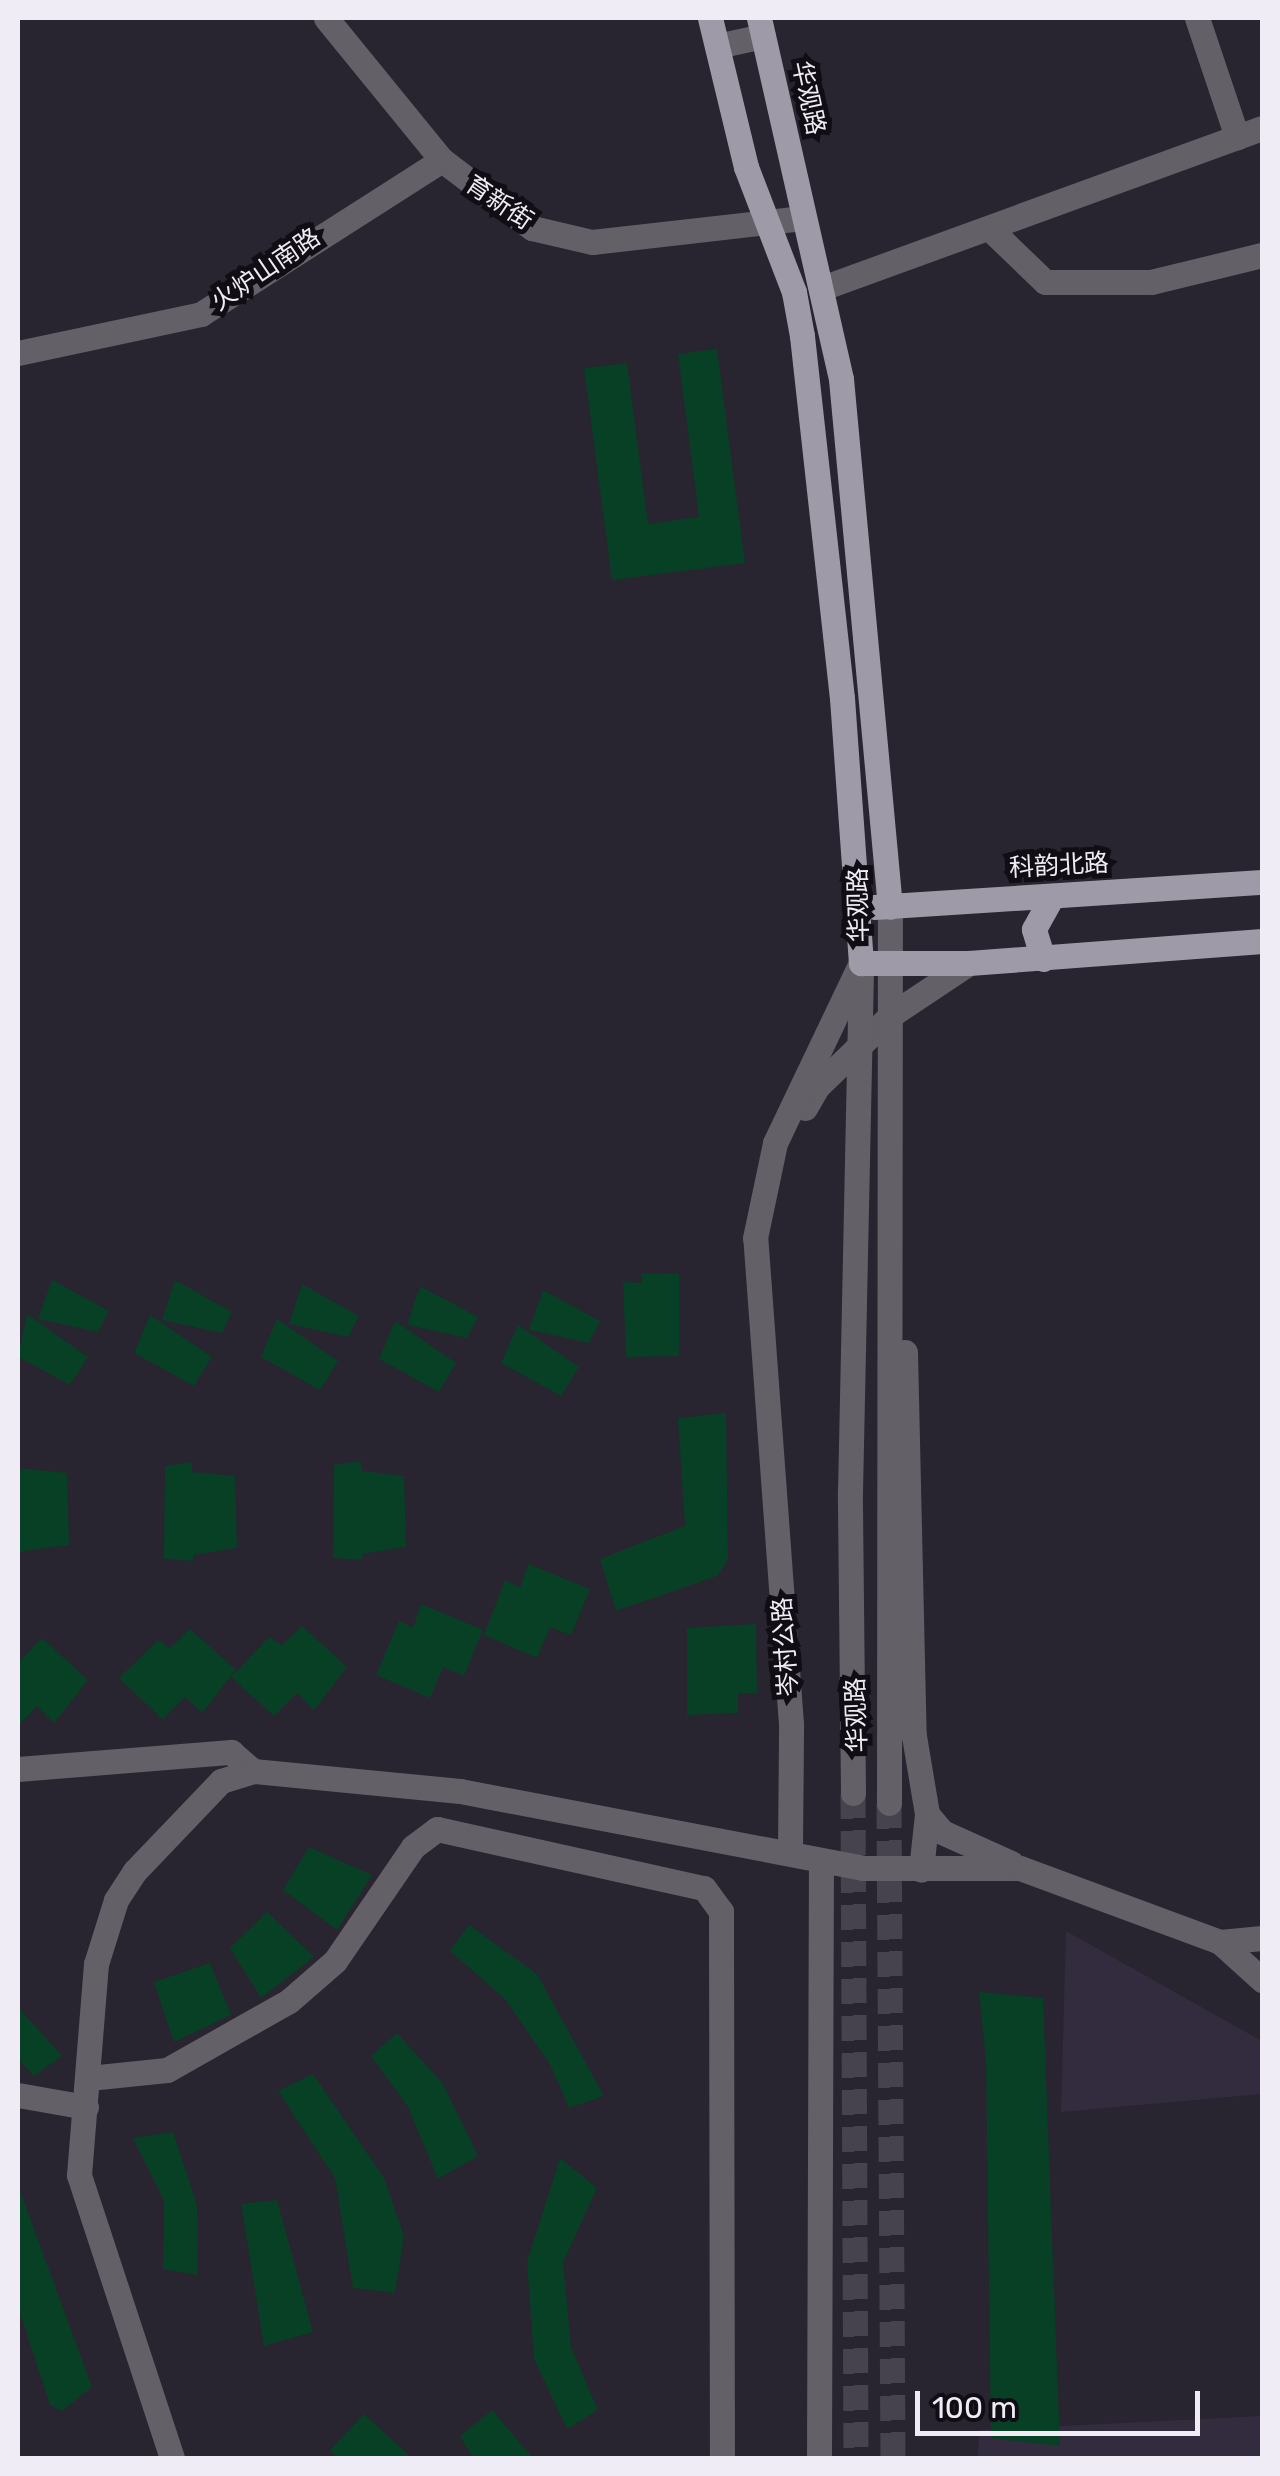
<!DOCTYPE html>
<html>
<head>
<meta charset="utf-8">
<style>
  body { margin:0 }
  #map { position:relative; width:1280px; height:2476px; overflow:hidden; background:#282430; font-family:Rubik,"Noto Sans SC",sans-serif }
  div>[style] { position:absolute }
  .built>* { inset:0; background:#322c3e }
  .building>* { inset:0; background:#074024 }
  .minor-tunnel>* { height:25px; margin-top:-12.5px; transform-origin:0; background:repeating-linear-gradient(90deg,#46424e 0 25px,transparent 0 37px) }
  .minor>* { height:25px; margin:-12.5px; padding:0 12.5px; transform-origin:12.5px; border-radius:12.5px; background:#636067 }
  .major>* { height:25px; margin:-12.5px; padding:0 12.5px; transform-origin:12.5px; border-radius:12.5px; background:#9f9aa8 }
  span { translate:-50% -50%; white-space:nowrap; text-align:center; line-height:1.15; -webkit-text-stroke:10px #100e14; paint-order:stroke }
  .street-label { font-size:25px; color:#efecf5 }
  .frame { position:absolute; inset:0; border:20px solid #efecf5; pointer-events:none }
  .scale { position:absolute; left:915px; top:2391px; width:285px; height:45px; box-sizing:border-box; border:5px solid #efecf5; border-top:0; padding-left:12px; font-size:30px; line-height:35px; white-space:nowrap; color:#efecf5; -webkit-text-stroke:8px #100e14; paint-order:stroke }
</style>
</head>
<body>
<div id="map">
  <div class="built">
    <div style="clip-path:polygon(1066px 1931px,1262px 2041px,1262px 2094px,1061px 2112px)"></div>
    <div style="clip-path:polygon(1262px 2416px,1262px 2458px,978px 2458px,979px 2430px)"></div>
  </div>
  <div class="building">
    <div style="clip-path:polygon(717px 349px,745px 563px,612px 580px,584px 368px,627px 363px,648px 524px,699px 517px,678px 354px)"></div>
    <div style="clip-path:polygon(641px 1273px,679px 1274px,679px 1356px,626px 1357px,623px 1282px,642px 1283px)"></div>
    <div style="clip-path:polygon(52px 1280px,109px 1311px,98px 1332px,38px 1319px)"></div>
    <div style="clip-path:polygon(175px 1280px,232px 1312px,222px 1333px,162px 1320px)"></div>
    <div style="clip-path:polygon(302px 1284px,359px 1316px,348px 1337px,289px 1324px)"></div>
    <div style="clip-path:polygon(420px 1286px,478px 1317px,467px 1338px,407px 1325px)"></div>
    <div style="clip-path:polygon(543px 1290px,600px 1321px,589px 1343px,529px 1330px)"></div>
    <div style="clip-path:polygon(27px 1314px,88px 1357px,70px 1385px,18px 1357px)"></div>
    <div style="clip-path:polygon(150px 1315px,212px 1357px,194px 1386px,134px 1353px)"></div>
    <div style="clip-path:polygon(277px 1319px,338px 1361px,320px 1390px,261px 1357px)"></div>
    <div style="clip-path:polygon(395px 1321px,456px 1363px,439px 1392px,379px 1359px)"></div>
    <div style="clip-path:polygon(518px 1325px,579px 1367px,561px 1396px,501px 1363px)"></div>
    <div style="clip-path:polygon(726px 1413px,728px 1560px,717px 1576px,616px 1611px,600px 1559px,685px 1526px,678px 1418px)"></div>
    <div style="clip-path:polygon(361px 1461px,362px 1471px,404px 1476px,406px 1547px,363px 1554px,362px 1560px,333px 1558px,334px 1465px)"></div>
    <div style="clip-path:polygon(192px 1462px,192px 1472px,235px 1476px,237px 1548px,193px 1555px,193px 1561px,164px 1559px,165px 1466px)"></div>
    <div style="clip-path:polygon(18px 1468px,67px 1473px,69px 1545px,18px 1552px)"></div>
    <div style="clip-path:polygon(528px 1564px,590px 1589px,571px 1635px,550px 1627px,537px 1658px,484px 1635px,505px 1580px,520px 1588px)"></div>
    <div style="clip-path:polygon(421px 1604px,483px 1630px,464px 1676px,443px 1667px,430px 1698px,376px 1675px,399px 1621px,413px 1628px)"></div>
    <div style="clip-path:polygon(756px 1624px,757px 1693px,738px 1693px,738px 1713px,687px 1715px,687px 1628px)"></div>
    <div style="clip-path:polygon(302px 1626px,347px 1667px,314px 1710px,297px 1693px,274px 1716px,231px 1677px,269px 1637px,282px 1645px)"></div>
    <div style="clip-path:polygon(190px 1629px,236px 1670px,202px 1713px,185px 1697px,163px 1720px,119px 1678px,158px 1640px,170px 1648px)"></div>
    <div style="clip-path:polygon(42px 1638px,88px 1680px,54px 1723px,37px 1706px,18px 1726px,18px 1663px)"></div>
    <div style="clip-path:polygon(309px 1847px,372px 1875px,337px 1930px,283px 1890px)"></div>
    <div style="clip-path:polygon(267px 1912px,314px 1957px,261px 1998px,230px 1948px)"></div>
    <div style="clip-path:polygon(469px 1925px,537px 1974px,604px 2096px,569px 2108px,551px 2066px,506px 2000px,450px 1951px)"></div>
    <div style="clip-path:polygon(210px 1963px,231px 2015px,174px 2042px,154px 1982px)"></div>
    <div style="clip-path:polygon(979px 1992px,1043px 1998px,1060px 2446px,991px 2438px,986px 2061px)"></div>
    <div style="clip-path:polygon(18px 2007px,62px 2056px,34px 2076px,18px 2059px)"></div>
    <div style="clip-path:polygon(397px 2033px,443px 2084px,478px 2156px,438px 2179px,408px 2107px,371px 2056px)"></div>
    <div style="clip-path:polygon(313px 2074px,384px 2178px,404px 2236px,395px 2293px,353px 2288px,335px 2178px,278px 2091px)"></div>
    <div style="clip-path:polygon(173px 2132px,197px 2205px,198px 2275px,163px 2269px,164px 2200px,133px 2138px)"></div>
    <div style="clip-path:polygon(560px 2158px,597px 2188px,563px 2263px,571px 2347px,598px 2410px,567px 2429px,534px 2359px,527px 2262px)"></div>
    <div style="clip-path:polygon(19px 2188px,92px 2387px,62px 2411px,50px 2405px,18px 2307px)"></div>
    <div style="clip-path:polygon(277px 2200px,313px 2332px,264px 2346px,241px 2204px)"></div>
    <div style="clip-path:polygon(492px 2410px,533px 2458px,473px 2458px,460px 2436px)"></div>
    <div style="clip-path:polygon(364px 2414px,412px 2458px,339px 2458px,329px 2451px)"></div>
  </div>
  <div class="minor-tunnel">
    <div style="left:853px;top:1793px;width:665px;rotate:89.74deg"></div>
    <div style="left:889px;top:1803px;width:655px;rotate:89.65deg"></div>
  </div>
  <div class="minor">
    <div style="left:326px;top:18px;width:183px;rotate:50.8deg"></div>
    <div style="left:442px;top:160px;width:113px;rotate:37.1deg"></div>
    <div style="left:532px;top:228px;width:62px;rotate:13.1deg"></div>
    <div style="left:592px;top:242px;width:212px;rotate:-6.5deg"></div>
    <div style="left:1197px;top:18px;width:126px;rotate:71.4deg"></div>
    <div style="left:717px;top:46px;width:47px;rotate:-12.3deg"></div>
    <div style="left:990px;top:229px;width:76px;rotate:43.9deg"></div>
    <div style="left:1045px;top:282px;width:106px"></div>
    <div style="left:1151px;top:282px;width:114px;rotate:-13.7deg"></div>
    <div style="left:825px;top:287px;width:465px;rotate:-20deg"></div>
    <div style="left:18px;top:353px;width:187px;rotate:-12deg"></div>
    <div style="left:201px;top:314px;width:286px;rotate:-32.6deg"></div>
    <div style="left:805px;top:1108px;width:24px;rotate:-60deg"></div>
    <div style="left:817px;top:1087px;width:103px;rotate:-44.2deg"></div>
    <div style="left:891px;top:1015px;width:94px;rotate:-33.7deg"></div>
    <div style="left:905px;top:1352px;width:384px;rotate:88.7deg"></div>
    <div style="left:914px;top:1736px;width:79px;rotate:80.5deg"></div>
    <div style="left:927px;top:1814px;width:56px;rotate:96.1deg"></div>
    <div style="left:18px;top:1769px;width:214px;rotate:-4.6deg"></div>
    <div style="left:231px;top:1752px;width:29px;rotate:41deg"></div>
    <div style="left:853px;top:1793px;width:301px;rotate:-90.6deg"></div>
    <div style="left:850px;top:1492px;width:519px;rotate:-88.79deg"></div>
    <div style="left:889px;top:1803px;width:896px;rotate:-89.94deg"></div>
    <div style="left:927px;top:1814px;width:23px;rotate:50deg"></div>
    <div style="left:942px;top:1832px;width:76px;rotate:24.2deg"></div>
    <div style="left:790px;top:1849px;width:125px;rotate:-89.5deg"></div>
    <div style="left:791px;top:1724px;width:487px;rotate:-94.2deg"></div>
    <div style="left:755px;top:1238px;width:97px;rotate:-78.1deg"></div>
    <div style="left:775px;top:1143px;width:199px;rotate:-64.5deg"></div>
    <div style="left:1220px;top:1942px;width:42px;rotate:-5.4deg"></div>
    <div style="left:89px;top:2078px;width:78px;rotate:-5.9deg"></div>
    <div style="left:167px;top:2070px;width:140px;rotate:-29.5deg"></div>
    <div style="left:289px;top:2001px;width:61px;rotate:-41deg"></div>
    <div style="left:335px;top:1961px;width:138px;rotate:-55.6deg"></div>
    <div style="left:413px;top:1847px;width:30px;rotate:-37deg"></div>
    <div style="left:437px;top:1829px;width:273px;rotate:12.5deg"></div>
    <div style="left:704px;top:1888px;width:29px;rotate:54deg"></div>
    <div style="left:721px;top:1911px;width:547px;rotate:89.9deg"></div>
    <div style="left:18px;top:2095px;width:69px;rotate:10deg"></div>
    <div style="left:172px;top:2458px;width:298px;rotate:-108.2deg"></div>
    <div style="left:79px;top:2175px;width:212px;rotate:-85.4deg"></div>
    <div style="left:96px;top:1964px;width:67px;rotate:-72.6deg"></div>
    <div style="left:116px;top:1900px;width:35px;rotate:-57deg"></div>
    <div style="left:135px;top:1871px;width:124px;rotate:-46.3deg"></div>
    <div style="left:221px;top:1781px;width:34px;rotate:-17deg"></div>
    <div style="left:253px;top:1771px;width:208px;rotate:5.5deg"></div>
    <div style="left:460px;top:1791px;width:409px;rotate:10.8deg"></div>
    <div style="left:862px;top:1868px;width:158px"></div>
    <div style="left:1020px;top:1868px;width:213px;rotate:20.3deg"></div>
    <div style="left:1220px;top:1942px;width:57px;rotate:42.1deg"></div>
    <div style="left:819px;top:2458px;width:595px;rotate:-89.81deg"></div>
  </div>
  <div class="major">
    <div style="left:710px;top:18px;width:153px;rotate:76.4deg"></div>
    <div style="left:746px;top:167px;width:134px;rotate:69deg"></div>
    <div style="left:794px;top:292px;width:45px;rotate:79.7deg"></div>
    <div style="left:802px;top:336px;width:364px;rotate:83.7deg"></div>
    <div style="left:842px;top:698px;width:266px;rotate:85.9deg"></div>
    <div style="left:861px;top:963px;width:108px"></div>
    <div style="left:969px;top:963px;width:294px;rotate:-4.3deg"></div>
    <div style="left:759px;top:18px;width:370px;rotate:77.2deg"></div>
    <div style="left:841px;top:379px;width:530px;rotate:84.7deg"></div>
    <div style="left:874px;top:907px;width:389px;rotate:-3.7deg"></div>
    <div style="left:1043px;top:959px;width:31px;rotate:-107deg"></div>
    <div style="left:1034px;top:929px;width:38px;rotate:-61deg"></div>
  </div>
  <div class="street-label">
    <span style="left:808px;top:98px;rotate:78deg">华观路</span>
    <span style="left:499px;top:203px;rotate:34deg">育新街</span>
    <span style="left:266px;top:270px;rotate:-34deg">火炉山南路</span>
    <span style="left:1059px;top:866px;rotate:-3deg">科韵北路</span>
    <span style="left:859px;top:905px;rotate:-91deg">华观路</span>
    <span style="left:786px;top:1647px;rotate:-94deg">岑村公路</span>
    <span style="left:857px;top:1715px;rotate:-92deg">华观路</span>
  </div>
  <div class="frame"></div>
  <div class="scale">100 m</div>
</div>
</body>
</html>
